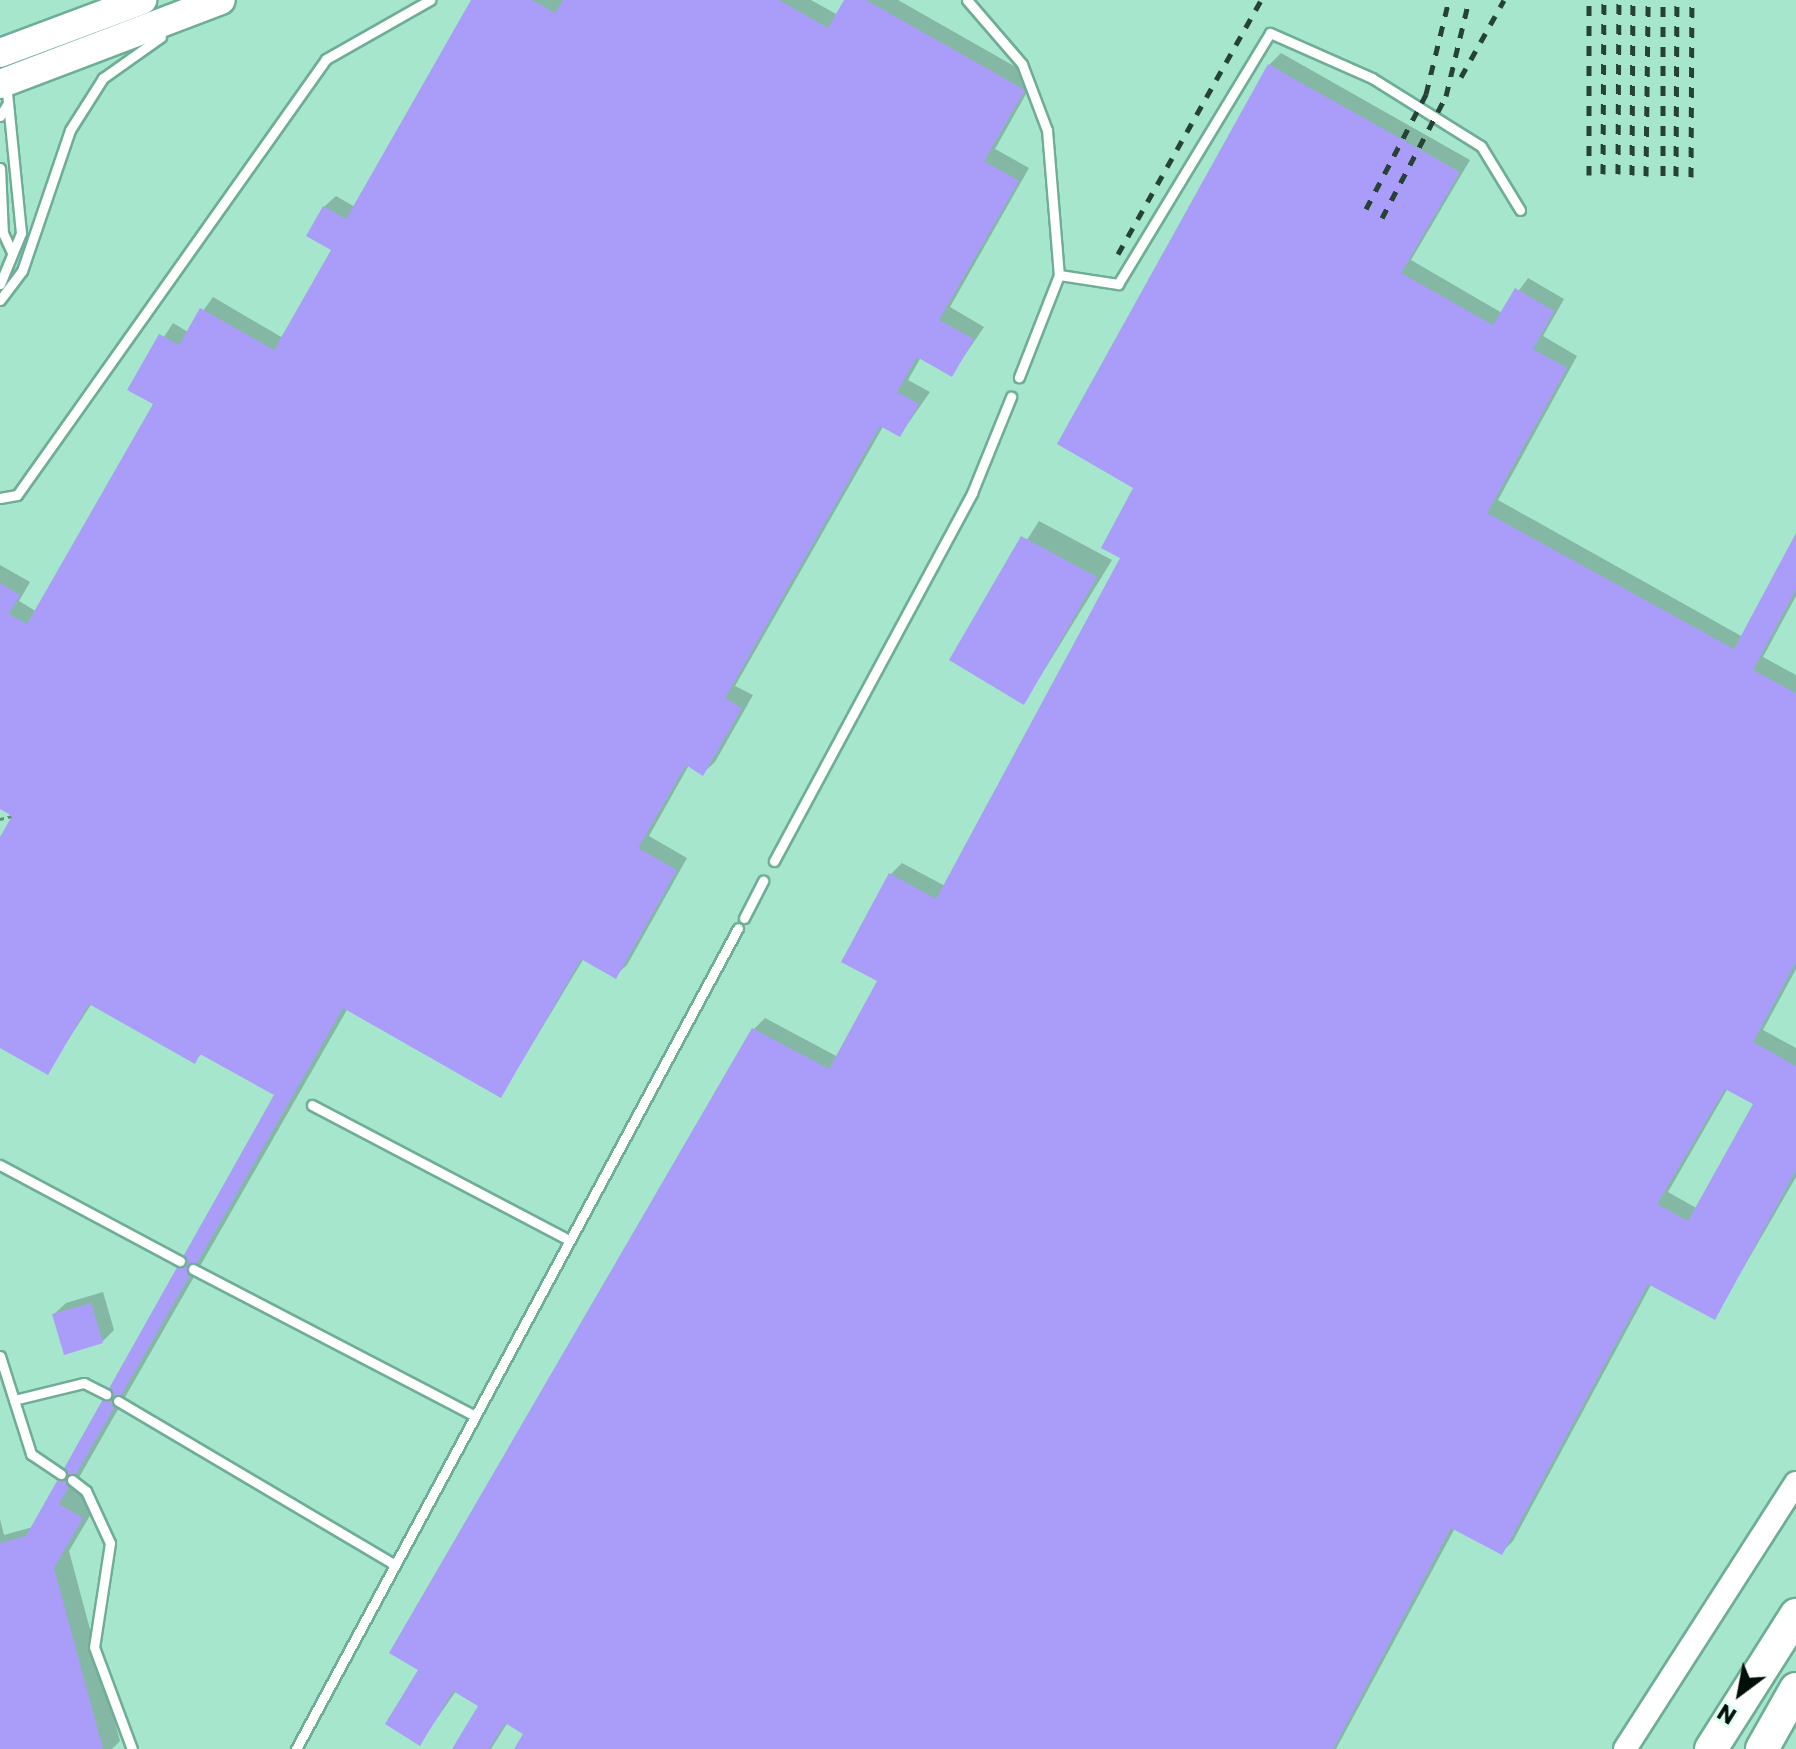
<!DOCTYPE html>
<html>
<head>
<meta charset="utf-8">
<style>
  body { margin:0 }
  #map { position:relative; width:1796px; height:1749px; overflow:hidden; background:#a5e6cd; font-family:Poppins,sans-serif }
  div>[style] { position:absolute }
  .shadow>* { inset:0; background:#0003 }
  .building>* { inset:0; background:#aa9dfa }
  .path>* { height:3px; margin-top:-1.5px; transform-origin:0; background:repeating-linear-gradient(90deg,#628f7d 0 4px,transparent 0 8px) }
  .roads { filter:drop-shadow(2px 0 #6fad96) drop-shadow(-2px 0 #6fad96) drop-shadow(0 2px #6fad96) drop-shadow(0 -2px #6fad96) }
  .service>* { height:9px; margin:-4.5px; padding:0 4.5px; transform-origin:4.5px; border-radius:4.5px; background:#fff }
  .tertiary>* { height:22px; margin:-11px; padding:0 11px; transform-origin:11px; border-radius:11px; background:#fff }
  .primary>* { height:28px; margin:-14px; padding:0 14px; transform-origin:14px; border-radius:14px; background:#fff }
  .motorway>* { height:32px; margin:-16px; padding:0 16px; transform-origin:16px; border-radius:16px; background:#fff }
  .rail>* { height:5px; margin-top:-2.5px; transform-origin:0; background:repeating-linear-gradient(90deg,#264237 0 10px,transparent 0 20px) }
  span { translate:-50% -50%; white-space:nowrap; text-align:center; line-height:1.15; -webkit-text-stroke:6px #dffff2; paint-order:stroke }
  .north { position:absolute; left:1700px; top:1653px; width:80px; height:80px; -webkit-text-stroke:6px #dffff2; paint-order:stroke; rotate:212deg; font-size:22px; font-weight:700; line-height:32px; text-align:center; color:#001009 }
  .north::after { content:''; display:block; margin:auto; width:28px; height:36px; background:#001009; clip-path:polygon(50% 0,100% 100%,50% 72%,0 100%) }
</style>
</head>
<body>
<div id="map">
  <div class="shadow">
    <div style="clip-path:polygon(473px 0,811px 0,838px 15px,846px 0,898px 0,1035px 78px,995px 149px,1029px 168px,950px 307px,984px 327px,952px 374px,921px 357px,908px 380px,930px 392px,900px 435px,884px 425px,735px 686px,753px 695px,715px 762px,703px 773px,689px 765px,649px 836px,687px 858px,627px 965px,615px 976px,584px 958px,501px 1096px,348px 1008px,73px 1488px,98px 1502px,69px 1551px,120px 1741px,112px 1749px,0 1749px,0 1519px,4px 1535px,33px 1527px,282px 1086px,203px 1053px,194px 1061px,92px 1003px,47px 1073px,0 1046px,0 841px,15px 815px,0 806px,0 565px,30px 582px,19px 601px,37px 612px,155px 404px,130px 389px,173px 323px,188px 332px,213px 297px,283px 338px,333px 249px,324px 207px,336px 196px,355px 207px)"></div>
    <div style="clip-path:polygon(evenodd,1281px 53px,1470px 160px,1411px 260px,1502px 313px,1528px 278px,1564px 299px,1543px 336px,1577px 356px,1498px 500px,1743px 637px,1796px 537px,1796px 596px,1763px 657px,1796px 675px,1796px 969px,1763px 1030px,1796px 1048px,1796px 1177px,1715px 1317px,1652px 1283px,1513px 1541px,1501px 1553px,1455px 1528px,1336px 1749px,517px 1749px,526px 1733px,508px 1722px,491px 1749px,454px 1749px,480px 1706px,456px 1691px,420px 1743px,420px 1669px,754px 1029px,765px 1018px,838px 1057px,879px 980px,891px 874px,902px 863px,945px 886px,1122px 558px,1136px 487px,1269px 65px,1281px 53px,1728px 1088px,1756px 1103px,1698px 1209px,1668px 1192px,1728px 1088px)"></div>
    <div style="clip-path:polygon(1039px 521px,1112px 560px,1024px 703px,951px 660px)"></div>
    <div style="clip-path:polygon(103px 1292px,114px 1330px,102px 1342px,54px 1314px,66px 1303px)"></div>
  </div>
  <div class="building">
    <div style="clip-path:polygon(471px 0,532px 0,555px 13px,563px 0,779px 0,828px 28px,844px 0,866px 0,1025px 90px,984px 161px,1019px 181px,939px 320px,974px 339px,952px 377px,917px 357px,897px 392px,919px 404px,900px 437px,880px 426px,725px 698px,742px 708px,703px 776px,686px 765px,638px 848px,677px 870px,616px 979px,581px 959px,501px 1098px,343px 1008px,59px 1504px,83px 1518px,54px 1568px,103px 1749px,0 1749px,0 1543px,26px 1536px,274px 1095px,200px 1054px,195px 1064px,89px 1004px,48px 1075px,0 1048px,0 837px,12px 816px,0 809px,0 583px,20px 595px,9px 614px,27px 624px,153px 404px,127px 390px,159px 334px,179px 345px,200px 308px,274px 350px,331px 250px,306px 236px,323px 206px,346px 219px)"></div>
    <div style="clip-path:polygon(evenodd,1268px 64px,1460px 172px,1401px 273px,1493px 325px,1515px 288px,1554px 311px,1533px 349px,1567px 368px,1487px 513px,1734px 649px,1796px 533px,1796px 589px,1753px 670px,1796px 693px,1796px 962px,1753px 1042px,1796px 1066px,1796px 1170px,1715px 1320px,1648px 1284px,1502px 1555px,1451px 1528px,1333px 1749px,514px 1749px,523px 1734px,505px 1723px,489px 1749px,452px 1749px,478px 1706px,453px 1691px,420px 1746px,385px 1724px,418px 1670px,389px 1653px,752px 1028px,829px 1069px,877px 981px,841px 962px,889px 873px,936px 899px,1120px 558px,1101px 548px,1133px 488px,1057px 444px,1268px 64px,1725px 1089px,1753px 1104px,1688px 1221px,1657px 1204px,1725px 1089px)"></div>
    <div style="clip-path:polygon(1021px 536px,1097px 577px,1024px 705px,949px 660px)"></div>
    <div style="clip-path:polygon(91px 1303px,103px 1343px,64px 1355px,52px 1314px)"></div>
  </div>
  <div class="path">
    <div style="left:0;top:819px;width:12px;rotate:-14deg"></div>
  </div>
  <div class="roads">
    <div class="service">
      <div style="left:967px;top:0;width:84px;rotate:49.3deg"></div>
      <div style="left:1022px;top:64px;width:71px;rotate:69.3deg"></div>
      <div style="left:1047px;top:130px;width:145px;rotate:85.3deg"></div>
      <div style="left:1059px;top:275px;width:110px;rotate:111.4deg"></div>
      <div style="left:0;top:116px;width:13px;rotate:-58deg"></div>
      <div style="left:0;top:168px;width:65px;rotate:87.4deg"></div>
      <div style="left:3px;top:233px;width:21px;rotate:65deg"></div>
      <div style="left:1059px;top:275px;width:60px;rotate:8.7deg"></div>
      <div style="left:1118px;top:284px;width:293px;rotate:-58.8deg"></div>
      <div style="left:1270px;top:33px;width:111px;rotate:23.8deg"></div>
      <div style="left:1372px;top:78px;width:128px;rotate:32deg"></div>
      <div style="left:1481px;top:146px;width:75px;rotate:58.6deg"></div>
      <div style="left:0;top:284px;width:55px;rotate:-67.6deg"></div>
      <div style="left:21px;top:233px;width:150px;rotate:-95.7deg"></div>
      <div style="left:0;top:300px;width:36px;rotate:-53deg"></div>
      <div style="left:22px;top:271px;width:149px;rotate:-71.2deg"></div>
      <div style="left:70px;top:130px;width:62px;rotate:-57.6deg"></div>
      <div style="left:103px;top:78px;width:71px;rotate:-35.3deg"></div>
      <div style="left:0;top:498px;width:17px;rotate:-10deg"></div>
      <div style="left:17px;top:495px;width:534px;rotate:-54.67deg"></div>
      <div style="left:326px;top:59px;width:120px;rotate:-29.6deg"></div>
      <div style="left:774px;top:861px;width:418px;rotate:-61.7deg"></div>
      <div style="left:972px;top:493px;width:104px;rotate:-67.9deg"></div>
      <div style="left:744px;top:918px;width:42px;rotate:-62.8deg"></div>
      <div style="left:312px;top:1105px;width:290px;rotate:27.7deg"></div>
      <div style="left:0;top:1165px;width:204px;rotate:28.1deg"></div>
      <div style="left:193px;top:1269px;width:318px;rotate:27.5deg"></div>
      <div style="left:0;top:1356px;width:103px;rotate:72.4deg"></div>
      <div style="left:31px;top:1454px;width:36px;rotate:34deg"></div>
      <div style="left:14px;top:1400px;width:72px;rotate:-13.7deg"></div>
      <div style="left:84px;top:1383px;width:25px;rotate:27deg"></div>
      <div style="left:118px;top:1401px;width:322px;rotate:30.6deg"></div>
      <div style="left:72px;top:1480px;width:18px;rotate:38deg"></div>
      <div style="left:86px;top:1491px;width:57px;rotate:65.2deg"></div>
      <div style="left:110px;top:1543px;width:105px;rotate:98.7deg"></div>
      <div style="left:94px;top:1647px;width:109px;rotate:69.6deg"></div>
      <div style="left:296px;top:1749px;width:932px;rotate:-61.7deg"></div>
    </div>
    <div class="tertiary">
      <div style="left:1625px;top:1749px;width:316px;rotate:-57.3deg"></div>
    </div>
    <div class="primary">
      <div style="left:0;top:53px;width:152px;rotate:-20.5deg"></div>
      <div style="left:0;top:84px;width:236px;rotate:-20.8deg"></div>
    </div>
    <div class="motorway">
      <div style="left:1711px;top:1749px;width:159px;rotate:-57.6deg"></div>
      <div style="left:1762px;top:1749px;width:69px;rotate:-60.5deg"></div>
    </div>
  </div>
  <div class="rail">
    <div style="left:1461px;top:77px;width:88px;rotate:-60.8deg"></div>
    <div style="left:1603px;top:174px;width:174px;rotate:-89.7deg"></div>
    <div style="left:1618px;top:174px;width:174px;rotate:-89.7deg"></div>
    <div style="left:1589px;top:175px;width:175px;rotate:-90deg"></div>
    <div style="left:1632px;top:175px;width:175px;rotate:-89.7deg"></div>
    <div style="left:1646px;top:176px;width:176px;rotate:-89.3deg"></div>
    <div style="left:1663px;top:176px;width:176px;rotate:-90deg"></div>
    <div style="left:1676px;top:176px;width:176px;rotate:-89.7deg"></div>
    <div style="left:1691px;top:177px;width:177px;rotate:-89.7deg"></div>
    <div style="left:1366px;top:209px;width:130px;rotate:-62.4deg"></div>
    <div style="left:1426px;top:94px;width:97px;rotate:-76.3deg"></div>
    <div style="left:1382px;top:218px;width:138px;rotate:-62.3deg"></div>
    <div style="left:1446px;top:96px;width:99px;rotate:-76.5deg"></div>
    <div style="left:1118px;top:254px;width:291px;rotate:-60.6deg"></div>
  </div>
  <div class="north">N</div>
</div>
</body>
</html>
